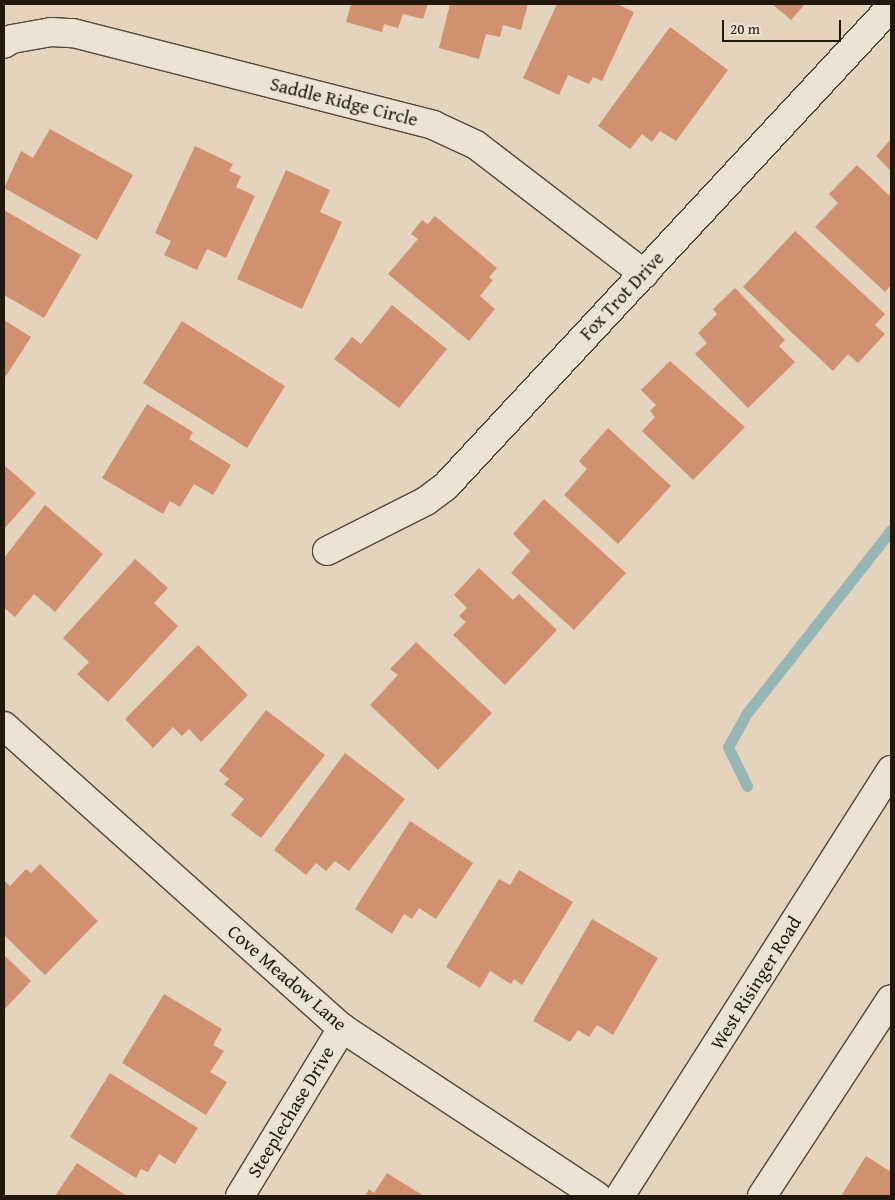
<!DOCTYPE html>
<html>
<head>
<meta charset="utf-8">
<style>
  body { margin:0 }
  #map { position:relative; width:895px; height:1200px; overflow:hidden; background:#e4d4bd; font-family:"Gentium Book Plus",serif }
  div>[style] { position:absolute }
  .stream>* { height:11px; margin:-5.5px; padding:0 5.5px; transform-origin:5.5px; border-radius:5.5px; background:#97b7b7 }
  .building>* { inset:0; background:#d19170 }
  .roads { filter:drop-shadow(1px 0 #524738) drop-shadow(-1px 0 #524738) drop-shadow(0 1px #524738) drop-shadow(0 -1px #524738) }
  .street>* { height:28px; margin:-14px; padding:0 14px; transform-origin:14px; border-radius:14px; background:#ede3d4 }
  .secondary>* { height:28px; margin:-14px; padding:0 14px; transform-origin:14px; border-radius:14px; background:#ede3d4 }
  span { translate:-50% -50%; white-space:nowrap; text-align:center; line-height:1.15; -webkit-text-stroke:4.5px #ede3d4; paint-order:stroke }
  .street-label { font-size:19px; color:#22180c }
  .frame { position:absolute; inset:0; border:5px solid #22180c; pointer-events:none }
  .scale { position:absolute; left:722px; top:20px; width:119px; height:22px; box-sizing:border-box; border:2px solid #22180c; border-top:0; padding-left:6px; font-size:15px; line-height:18px; white-space:nowrap; color:#22180c; -webkit-text-stroke:4px #ede3d4; paint-order:stroke }
</style>
</head>
<body>
<div id="map">
  <div class="stream">
    <div style="left:747px;top:786px;width:43px;rotate:-116deg"></div>
    <div style="left:728px;top:747px;width:39px;rotate:-61deg"></div>
    <div style="left:747px;top:713px;width:233px;rotate:-51.8deg"></div>
  </div>
  <div class="building">
    <div style="clip-path:polygon(351px 4px,428px 4px,423px 19px,403px 14px,398px 28px,384px 24px,382px 32px,346px 22px)"></div>
    <div style="clip-path:polygon(450px 4px,528px 4px,521px 30px,503px 25px,500px 37px,486px 34px,479px 59px,439px 48px)"></div>
    <div style="clip-path:polygon(557px 4px,617px 4px,634px 12px,602px 81px,593px 77px,589px 84px,568px 75px,559px 95px,523px 78px)"></div>
    <div style="clip-path:polygon(772px 4px,805px 4px,791px 20px)"></div>
    <div style="clip-path:polygon(670px 27px,728px 70px,676px 141px,660px 131px,652px 142px,642px 134px,630px 149px,598px 126px)"></div>
    <div style="clip-path:polygon(50px 129px,133px 175px,97px 240px,4px 188px,21px 151px,33px 158px)"></div>
    <div style="clip-path:polygon(891px 139px,891px 171px,876px 156px)"></div>
    <div style="clip-path:polygon(195px 146px,233px 164px,229px 171px,241px 176px,236px 187px,255px 196px,226px 258px,207px 249px,197px 270px,164px 255px,171px 241px,155px 233px)"></div>
    <div style="clip-path:polygon(857px 165px,891px 197px,891px 285px,885px 292px,815px 227px,838px 203px,829px 194px)"></div>
    <div style="clip-path:polygon(286px 170px,330px 190px,320px 212px,342px 222px,302px 309px,237px 279px)"></div>
    <div style="clip-path:polygon(4px 210px,81px 255px,44px 318px,4px 295px)"></div>
    <div style="clip-path:polygon(435px 216px,497px 268px,489px 277px,493px 280px,480px 296px,495px 309px,469px 341px,388px 274px,418px 239px,411px 234px,422px 220px,428px 224px)"></div>
    <div style="clip-path:polygon(795px 231px,885px 314px,875px 325px,885px 334px,858px 363px,848px 354px,833px 371px,743px 287px)"></div>
    <div style="clip-path:polygon(735px 288px,785px 340px,779px 346px,795px 362px,748px 408px,695px 354px,707px 343px,698px 333px,717px 314px,713px 309px)"></div>
    <div style="clip-path:polygon(392px 305px,447px 349px,399px 408px,334px 359px,352px 337px,361px 344px)"></div>
    <div style="clip-path:polygon(4px 320px,31px 337px,4px 379px)"></div>
    <div style="clip-path:polygon(182px 321px,285px 386px,247px 448px,143px 383px)"></div>
    <div style="clip-path:polygon(670px 361px,745px 427px,693px 480px,642px 431px,655px 417px,650px 411px,656px 405px,641px 390px)"></div>
    <div style="clip-path:polygon(147px 404px,193px 432px,189px 439px,231px 465px,213px 495px,194px 484px,180px 507px,170px 501px,163px 514px,102px 478px)"></div>
    <div style="clip-path:polygon(608px 428px,671px 486px,618px 544px,564px 495px,587px 469px,579px 461px)"></div>
    <div style="clip-path:polygon(4px 465px,36px 493px,4px 529px)"></div>
    <div style="clip-path:polygon(544px 499px,626px 573px,574px 630px,511px 573px,530px 551px,513px 534px)"></div>
    <div style="clip-path:polygon(45px 505px,103px 554px,55px 612px,34px 594px,15px 617px,4px 608px,4px 558px)"></div>
    <div style="clip-path:polygon(135px 559px,168px 588px,154px 603px,178px 626px,108px 702px,77px 674px,89px 662px,63px 638px)"></div>
    <div style="clip-path:polygon(479px 568px,513px 600px,519px 594px,557px 630px,505px 685px,453px 635px,466px 622px,459px 616px,467px 608px,454px 595px)"></div>
    <div style="clip-path:polygon(416px 642px,492px 713px,438px 770px,370px 705px,398px 675px,390px 669px)"></div>
    <div style="clip-path:polygon(198px 645px,248px 695px,201px 742px,189px 729px,182px 736px,173px 727px,153px 748px,125px 719px)"></div>
    <div style="clip-path:polygon(266px 710px,325px 755px,261px 838px,231px 815px,244px 799px,224px 784px,229px 779px,219px 771px)"></div>
    <div style="clip-path:polygon(345px 753px,405px 799px,349px 871px,335px 861px,326px 871px,316px 863px,306px 875px,274px 850px)"></div>
    <div style="clip-path:polygon(410px 821px,473px 863px,436px 919px,419px 908px,412px 919px,404px 914px,392px 934px,355px 909px)"></div>
    <div style="clip-path:polygon(40px 864px,98px 921px,45px 975px,4px 935px,4px 880px,10px 886px,26px 869px,31px 873px)"></div>
    <div style="clip-path:polygon(519px 870px,573px 902px,522px 985px,514px 979px,511px 984px,490px 971px,480px 988px,446px 967px,499px 879px,510px 885px)"></div>
    <div style="clip-path:polygon(592px 919px,658px 958px,613px 1035px,597px 1025px,589px 1037px,578px 1030px,570px 1042px,533px 1021px)"></div>
    <div style="clip-path:polygon(4px 955px,31px 981px,4px 1010px)"></div>
    <div style="clip-path:polygon(164px 994px,222px 1029px,213px 1045px,224px 1051px,210px 1072px,227px 1082px,206px 1115px,122px 1063px)"></div>
    <div style="clip-path:polygon(110px 1073px,198px 1128px,175px 1164px,159px 1154px,148px 1172px,141px 1169px,136px 1178px,70px 1137px)"></div>
    <div style="clip-path:polygon(866px 1156px,891px 1172px,891px 1196px,841px 1196px)"></div>
    <div style="clip-path:polygon(77px 1163px,127px 1196px,55px 1196px)"></div>
    <div style="clip-path:polygon(387px 1173px,424px 1196px,365px 1196px,369px 1189px,374px 1193px)"></div>
  </div>
  <div class="roads">
    <div class="street">
      <div style="left:4px;top:44px;width:9px;rotate:-32deg"></div>
      <div style="left:12px;top:39px;width:40px;rotate:-10deg"></div>
      <div style="left:51px;top:32px;width:22px;rotate:3deg"></div>
      <div style="left:73px;top:33px;width:372px;rotate:14.3deg"></div>
      <div style="left:433px;top:125px;width:47px;rotate:24.9deg"></div>
      <div style="left:476px;top:145px;width:212px;rotate:37.5deg"></div>
      <div style="left:327px;top:551px;width:111px;rotate:-26.8deg"></div>
      <div style="left:426px;top:501px;width:25px;rotate:-37deg"></div>
      <div style="left:446px;top:486px;width:654px;rotate:-47.11deg"></div>
      <div style="left:4px;top:726px;width:453px;rotate:41.8deg"></div>
      <div style="left:342px;top:1028px;width:305px;rotate:33.4deg"></div>
      <div style="left:240px;top:1196px;width:197px;rotate:-58.7deg"></div>
    </div>
    <div class="secondary">
      <div style="left:620px;top:1196px;width:505px;rotate:-57.54deg"></div>
      <div style="left:762px;top:1196px;width:235px;rotate:-56.8deg"></div>
    </div>
  </div>
  <div class="street-label">
    <span style="left:344px;top:102px;rotate:14deg">Saddle Ridge Circle</span>
    <span style="left:622px;top:296px;rotate:-47deg">Fox Trot Drive</span>
    <span style="left:287px;top:978px;rotate:41deg">Cove Meadow Lane</span>
    <span style="left:756px;top:983px;rotate:-58deg">West Risinger Road</span>
    <span style="left:291px;top:1112px;rotate:-59deg">Steeplechase Drive</span>
  </div>
  <div class="frame"></div>
  <div class="scale">20 m</div>
</div>
</body>
</html>
